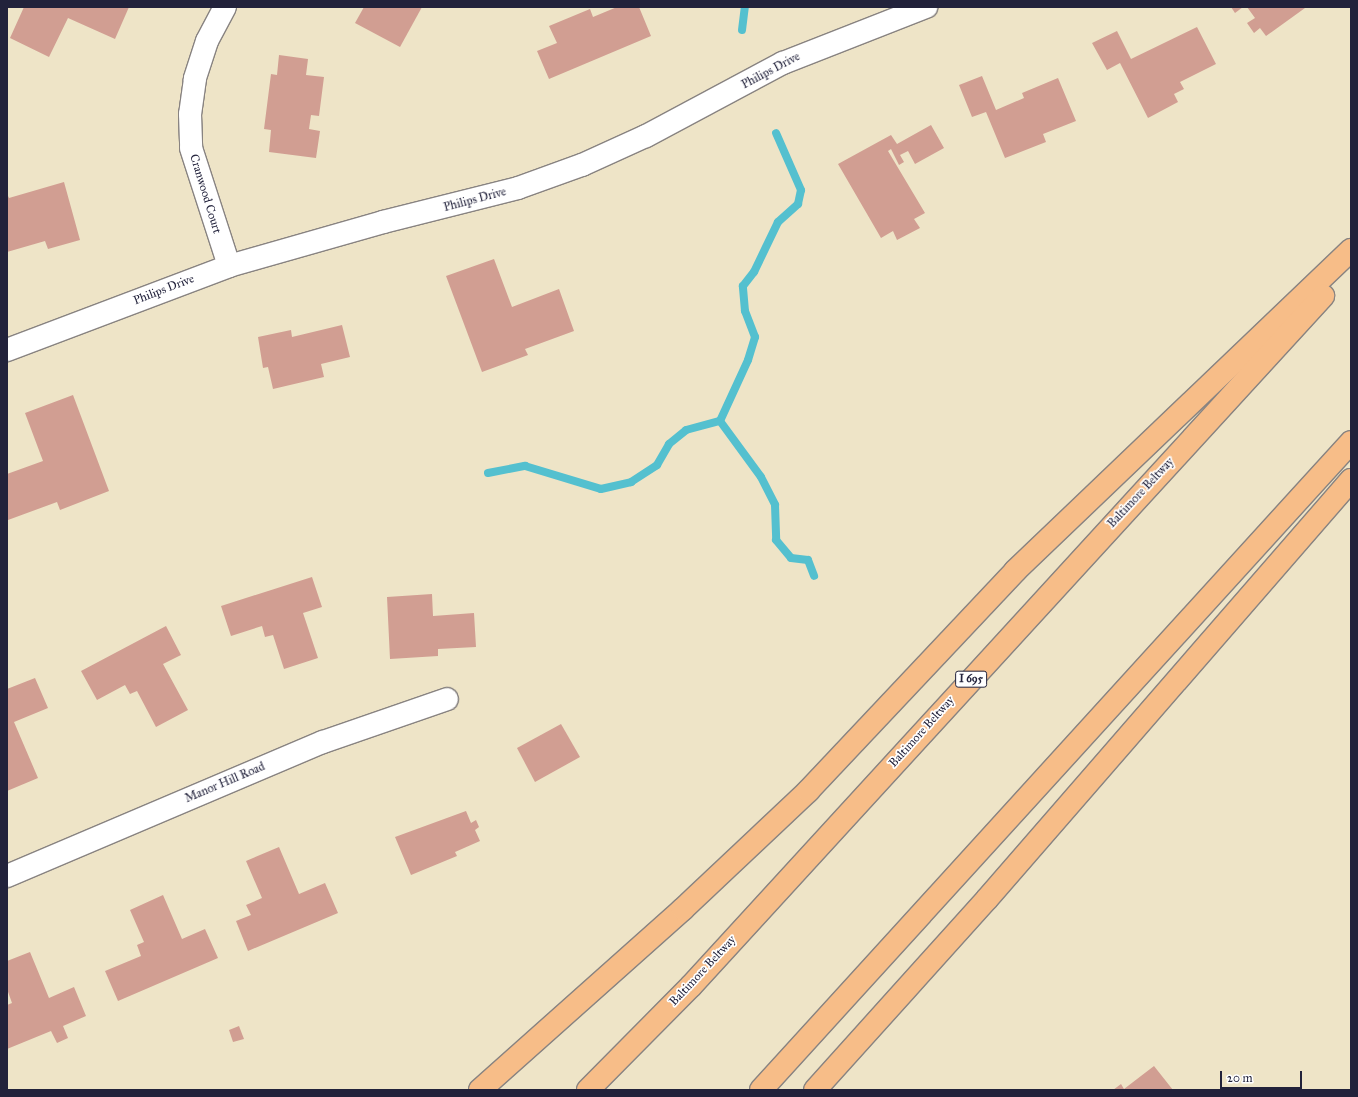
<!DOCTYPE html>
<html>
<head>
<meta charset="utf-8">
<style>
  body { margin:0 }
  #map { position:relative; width:1358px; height:1097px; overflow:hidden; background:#eee4c7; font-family:"IM FELL Great Primer",serif }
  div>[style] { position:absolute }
  .stream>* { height:8px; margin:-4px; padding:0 4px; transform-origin:4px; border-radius:4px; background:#54c0cf }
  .building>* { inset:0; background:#d19e92 }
  .roads { filter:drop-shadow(1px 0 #888381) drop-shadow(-1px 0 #888381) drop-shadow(0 1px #888381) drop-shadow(0 -1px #888381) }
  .minor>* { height:22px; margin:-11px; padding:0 11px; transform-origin:11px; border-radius:11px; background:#fff }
  .highway>* { height:22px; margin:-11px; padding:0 11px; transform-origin:11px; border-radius:11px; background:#f7bd88 }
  span { translate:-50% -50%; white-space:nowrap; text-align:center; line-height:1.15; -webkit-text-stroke:3.5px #fff; paint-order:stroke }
  .shield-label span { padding:1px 3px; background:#fff; border:1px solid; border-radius:3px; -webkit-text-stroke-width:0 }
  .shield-label { font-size:11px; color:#22223b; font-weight:700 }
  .street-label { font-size:12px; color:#22223b }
  .frame { position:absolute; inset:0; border:8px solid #22223b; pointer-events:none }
  .scale { position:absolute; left:1220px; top:1071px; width:82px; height:18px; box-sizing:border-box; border:2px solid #22223b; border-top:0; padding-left:5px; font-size:12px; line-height:14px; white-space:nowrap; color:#22223b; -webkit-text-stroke:3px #fff; paint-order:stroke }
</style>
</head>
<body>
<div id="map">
  <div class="stream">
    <div style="left:742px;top:30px;width:23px;rotate:-83deg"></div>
    <div style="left:720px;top:421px;width:67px;rotate:-65.3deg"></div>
    <div style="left:748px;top:360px;width:24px;rotate:-73deg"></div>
    <div style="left:755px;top:337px;width:28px;rotate:-111deg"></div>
    <div style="left:745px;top:311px;width:25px;rotate:-95deg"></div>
    <div style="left:743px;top:286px;width:18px;rotate:-52deg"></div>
    <div style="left:754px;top:272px;width:55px;rotate:-64.4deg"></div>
    <div style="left:778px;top:222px;width:27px;rotate:-42deg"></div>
    <div style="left:798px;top:204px;width:14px;rotate:-78deg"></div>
    <div style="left:801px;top:190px;width:62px;rotate:-113.7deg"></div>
    <div style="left:720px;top:421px;width:69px;rotate:53.8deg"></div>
    <div style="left:761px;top:477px;width:31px;rotate:63deg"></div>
    <div style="left:775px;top:505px;width:35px;rotate:88deg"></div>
    <div style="left:776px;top:540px;width:23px;rotate:50deg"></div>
    <div style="left:791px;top:558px;width:17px;rotate:7deg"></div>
    <div style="left:808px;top:560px;width:17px;rotate:69deg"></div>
    <div style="left:488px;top:473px;width:38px;rotate:-11deg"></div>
    <div style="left:525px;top:466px;width:79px;rotate:16.8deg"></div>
    <div style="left:601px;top:489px;width:31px;rotate:-13deg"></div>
    <div style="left:631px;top:482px;width:31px;rotate:-33deg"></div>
    <div style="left:657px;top:465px;width:24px;rotate:-60deg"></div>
    <div style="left:669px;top:444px;width:22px;rotate:-39deg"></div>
    <div style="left:686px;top:430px;width:35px;rotate:-15deg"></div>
  </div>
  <div class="building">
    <div style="clip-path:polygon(24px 7px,129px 7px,115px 39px,68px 18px,49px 57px,10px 38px)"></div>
    <div style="clip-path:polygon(364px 7px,422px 7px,400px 47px,355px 23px)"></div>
    <div style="clip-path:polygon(617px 7px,639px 7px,651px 36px,549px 79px,537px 51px,557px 43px,549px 26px,590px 9px,593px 17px)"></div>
    <div style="clip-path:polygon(1231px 7px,1243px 7px,1235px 13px)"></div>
    <div style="clip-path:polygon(1247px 7px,1303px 7px,1305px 8px,1266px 36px,1260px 28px,1254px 33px,1247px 23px,1255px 18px)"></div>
    <div style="clip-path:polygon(1197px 27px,1216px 64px,1180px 82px,1184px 89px,1174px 94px,1178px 102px,1148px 118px,1120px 63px,1107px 70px,1092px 43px,1117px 31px,1131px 59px)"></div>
    <div style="clip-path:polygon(279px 55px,308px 59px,306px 75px,324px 77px,319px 116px,311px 115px,309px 129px,320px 131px,316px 158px,269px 152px,271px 130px,264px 129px,271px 74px,277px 75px)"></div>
    <div style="clip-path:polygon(982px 76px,996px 110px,1024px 98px,1022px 93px,1058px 78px,1076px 121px,1043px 134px,1046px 142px,1005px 158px,986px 112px,972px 117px,959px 85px)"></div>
    <div style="clip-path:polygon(931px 125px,944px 148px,915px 164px,908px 151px,900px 155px,904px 162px,899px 165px,891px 149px,888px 151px,925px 213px,914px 219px,920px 228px,897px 240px,893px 231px,881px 238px,838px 164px,891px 135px,897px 144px)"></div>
    <div style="clip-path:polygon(64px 182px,80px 240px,48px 249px,45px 241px,7px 252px,7px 194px,9px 198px)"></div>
    <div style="clip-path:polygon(494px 259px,512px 307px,559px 289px,574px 331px,525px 349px,528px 355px,482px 372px,446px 276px)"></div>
    <div style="clip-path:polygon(342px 325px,350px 357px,321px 364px,324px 377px,273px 389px,268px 367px,263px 368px,258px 337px,291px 330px,292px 337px)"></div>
    <div style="clip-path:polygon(73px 395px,109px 491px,60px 510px,57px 502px,8px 520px,7px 474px,43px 461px,25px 413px)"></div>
    <div style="clip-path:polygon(312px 577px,322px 607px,303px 613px,318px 658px,284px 669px,273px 635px,265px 637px,262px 626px,231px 636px,221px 606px)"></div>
    <div style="clip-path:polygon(432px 594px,433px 616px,474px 613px,476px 647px,438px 649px,438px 656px,390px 659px,387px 597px)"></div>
    <div style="clip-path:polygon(166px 626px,181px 655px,163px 664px,188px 710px,156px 727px,137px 691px,130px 694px,125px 685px,97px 700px,81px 671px)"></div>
    <div style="clip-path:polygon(35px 678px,48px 708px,14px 722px,38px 778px,7px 791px,7px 689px)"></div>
    <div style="clip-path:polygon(561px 724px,580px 757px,535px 782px,517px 748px)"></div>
    <div style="clip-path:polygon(466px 811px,471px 823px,476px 820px,479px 827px,475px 830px,480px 841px,455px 852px,457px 856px,411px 875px,395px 837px)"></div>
    <div style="clip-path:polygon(279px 847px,299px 894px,325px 883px,338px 913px,248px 951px,236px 921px,251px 915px,246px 905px,262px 898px,246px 861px)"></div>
    <div style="clip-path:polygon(163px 895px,182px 939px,205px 929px,218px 958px,118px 1001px,105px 971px,141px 956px,137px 945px,144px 942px,130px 910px)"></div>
    <div style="clip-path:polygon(30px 952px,49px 998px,74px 987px,86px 1016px,63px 1026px,68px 1038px,57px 1043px,51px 1031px,7px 1049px,7px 1005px,12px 1003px,7px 989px,7px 961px)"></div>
    <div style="clip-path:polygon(239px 1026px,244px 1039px,233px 1042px,229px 1030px)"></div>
    <div style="clip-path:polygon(1154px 1066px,1173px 1090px,1113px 1090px,1121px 1084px,1124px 1089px)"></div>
  </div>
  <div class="roads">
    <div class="minor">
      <div style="left:225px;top:7px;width:38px;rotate:118deg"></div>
      <div style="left:207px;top:41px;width:40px;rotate:108deg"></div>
      <div style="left:195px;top:79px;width:35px;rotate:98deg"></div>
      <div style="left:190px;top:114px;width:34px;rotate:88deg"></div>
      <div style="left:191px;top:148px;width:124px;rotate:72.1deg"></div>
      <div style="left:7px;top:350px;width:237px;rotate:-20.7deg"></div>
      <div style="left:229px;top:266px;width:160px;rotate:-15.9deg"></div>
      <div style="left:383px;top:222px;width:139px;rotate:-14.1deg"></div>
      <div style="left:518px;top:188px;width:68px;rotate:-19.8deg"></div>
      <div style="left:582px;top:165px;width:70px;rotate:-24.4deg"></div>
      <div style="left:646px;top:136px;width:155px;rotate:-28.1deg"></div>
      <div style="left:783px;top:63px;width:154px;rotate:-21.4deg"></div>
      <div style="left:7px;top:876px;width:343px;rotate:-23deg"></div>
      <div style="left:323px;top:742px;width:131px;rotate:-19.1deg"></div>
    </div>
    <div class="highway">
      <div style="left:480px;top:1090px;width:272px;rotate:-41.7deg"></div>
      <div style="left:683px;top:909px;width:172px;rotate:-43.3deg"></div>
      <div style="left:808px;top:791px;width:302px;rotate:-46.7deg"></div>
      <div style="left:1015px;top:571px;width:465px;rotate:-43.7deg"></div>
      <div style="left:588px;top:1090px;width:146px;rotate:-45.3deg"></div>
      <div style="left:691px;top:986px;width:936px;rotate:-47.51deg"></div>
      <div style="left:761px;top:1090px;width:876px;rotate:-47.68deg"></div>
      <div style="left:815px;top:1090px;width:257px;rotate:-48deg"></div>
      <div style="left:987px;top:899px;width:555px;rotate:-49.02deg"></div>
    </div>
  </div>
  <div class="shield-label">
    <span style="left:971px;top:679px">I 695</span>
  </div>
  <div class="street-label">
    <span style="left:771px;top:71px;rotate:-28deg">Philips Drive</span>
    <span style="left:205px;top:194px;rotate:73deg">Cranwood Court</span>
    <span style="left:475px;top:200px;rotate:-15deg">Philips Drive</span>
    <span style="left:164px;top:290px;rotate:-21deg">Philips Drive</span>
    <span style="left:1141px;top:493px;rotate:-47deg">Baltimore Beltway</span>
    <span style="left:922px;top:732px;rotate:-48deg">Baltimore Beltway</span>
    <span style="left:225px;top:783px;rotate:-23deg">Manor Hill Road</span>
    <span style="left:703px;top:971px;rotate:-47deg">Baltimore Beltway</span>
  </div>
  <div class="frame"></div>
  <div class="scale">20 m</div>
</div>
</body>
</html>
